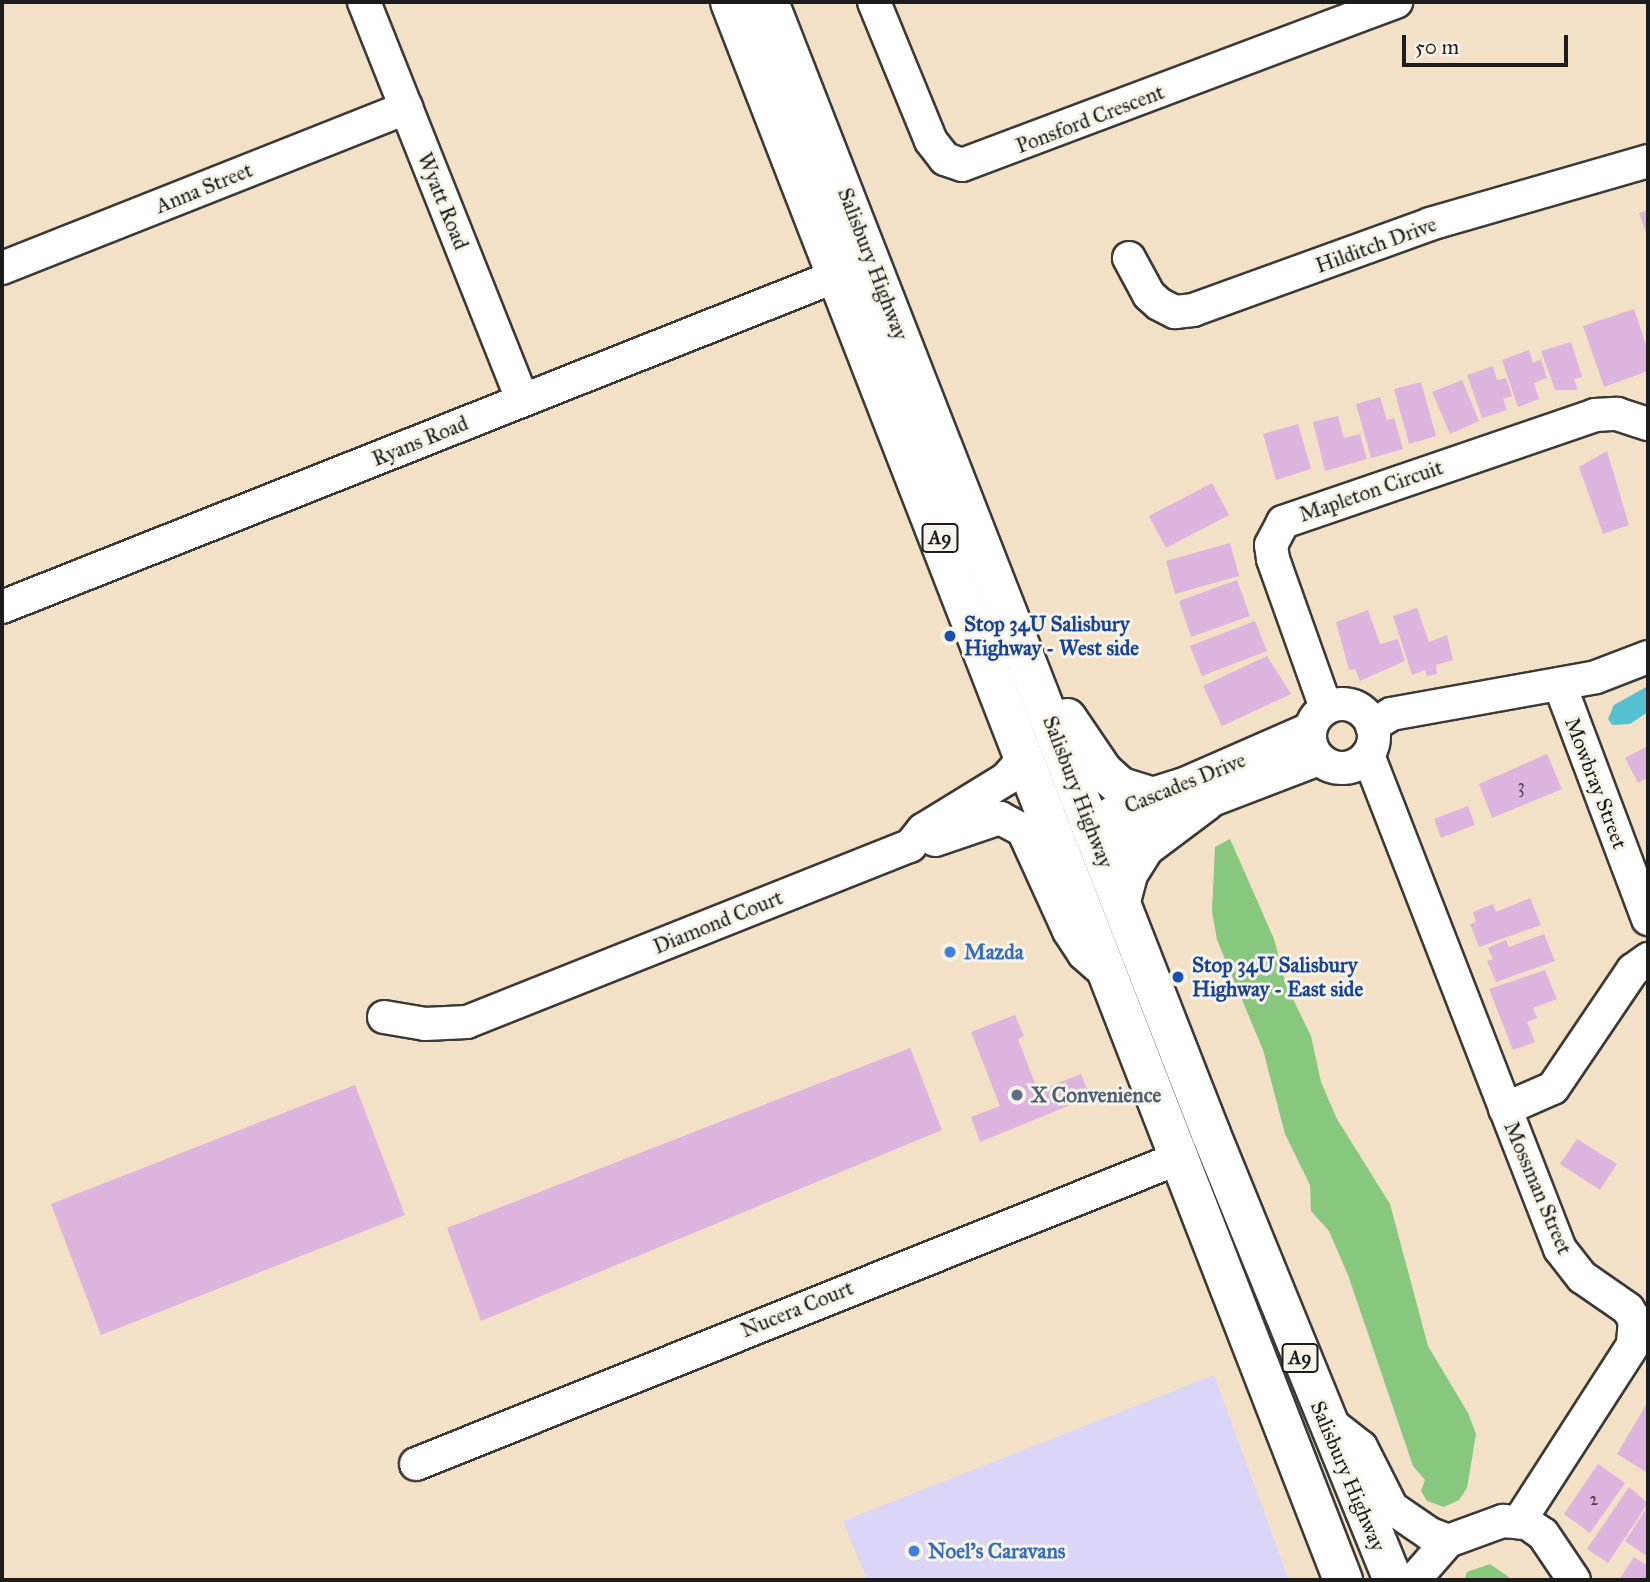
<!DOCTYPE html>
<html>
<head>
<meta charset="utf-8">
<style>
  body { margin:0 }
  #map { position:relative; width:1650px; height:1582px; overflow:hidden; background:#f3e1c7; font-family:"IM FELL Great Primer",serif }
  div>[style] { position:absolute }
  .built>* { inset:0; background:#dbd6f7 }
  .green>* { inset:0; background:#88c77e }
  .water>* { inset:0; background:#55c0d0 }
  .building>* { inset:0; background:#dcb4de }
  .roads { filter:drop-shadow(2px 0 #3c3a36) drop-shadow(-2px 0 #3c3a36) drop-shadow(0 2px #3c3a36) drop-shadow(0 -2px #3c3a36) }
  .minor>* { height:32px; margin:-16px; padding:0 16px; transform-origin:16px; border-radius:16px; background:#fff }
  .minor>.ring { margin:-16px; padding:0; box-sizing:content-box; background:none; border:32px solid #fff; border-radius:50% }
  .major>* { height:38px; margin:-19px; padding:0 19px; transform-origin:19px; border-radius:19px; background:#fff }
  .dots>* { width:19px; height:19px; translate:-50% -50%; box-sizing:border-box; border:4px solid #f7f3e8; border-radius:50% }
  span { translate:-50% -50%; white-space:nowrap; text-align:center; line-height:1.15; -webkit-text-stroke:6px #f7f3e8; paint-order:stroke }
  .number-label { font-size:18px; color:#4c424c }
  .number-label span { -webkit-text-stroke-width:0 }
  .shield-label span { padding:2px 5px; background:#f7f3e8; border:2px solid; border-radius:5px; -webkit-text-stroke-width:0 }
  .shield-label { font-size:19px; color:#1c1c1c; font-weight:700 }
  .street-label { font-size:21px; color:#1c1c1c }
  .transit-label { font-size:21px; color:#164399; font-weight:700 }
  .left { translate:0 -50%; text-align:left }
  .shop-label { font-size:21px; color:#366cbe; font-weight:700 }
  .service-label { font-size:21px; color:#4e5e75; font-weight:700 }
  .frame { position:absolute; inset:0; border:4px solid #1c1c1c; pointer-events:none }
  .scale { position:absolute; left:1402px; top:35px; width:166px; height:32px; box-sizing:border-box; border:4px solid #1c1c1c; border-top:0; padding-left:9px; font-size:21px; line-height:24px; white-space:nowrap; color:#1c1c1c; -webkit-text-stroke:5px #f7f3e8; paint-order:stroke }
</style>
</head>
<body>
<div id="map">
  <div class="built">
    <div style="clip-path:polygon(1214px 1375px,1289px 1580px,867px 1580px,843px 1521px)"></div>
  </div>
  <div class="green">
    <div style="clip-path:polygon(1230px 839px,1274px 939px,1286px 985px,1311px 1036px,1321px 1082px,1337px 1119px,1390px 1204px,1428px 1346px,1468px 1413px,1476px 1434px,1467px 1488px,1459px 1500px,1444px 1507px,1427px 1501px,1421px 1491px,1425px 1480px,1413px 1466px,1348px 1275px,1329px 1231px,1311px 1211px,1310px 1185px,1285px 1134px,1263px 1050px,1217px 940px,1212px 911px,1215px 847px)"></div>
    <div style="clip-path:polygon(1490px 1564px,1513px 1580px,1464px 1580px,1467px 1572px)"></div>
  </div>
  <div class="water">
    <div style="clip-path:polygon(1648px 686px,1648px 712px,1630px 724px,1612px 725px,1608px 719px,1614px 705px)"></div>
  </div>
  <div class="building">
    <div style="clip-path:polygon(1648px 210px,1648px 238px,1639px 213px)"></div>
    <div style="clip-path:polygon(1634px 309px,1648px 351px,1648px 371px,1604px 387px,1583px 326px)"></div>
    <div style="clip-path:polygon(1571px 342px,1582px 377px,1574px 379px,1578px 390px,1555px 390px,1541px 351px)"></div>
    <div style="clip-path:polygon(1529px 350px,1533px 363px,1541px 359px,1547px 378px,1534px 383px,1539px 399px,1518px 407px,1502px 360px)"></div>
    <div style="clip-path:polygon(1493px 366px,1497px 380px,1506px 378px,1512px 396px,1503px 399px,1507px 410px,1482px 418px,1467px 375px)"></div>
    <div style="clip-path:polygon(1462px 380px,1479px 421px,1450px 434px,1432px 392px)"></div>
    <div style="clip-path:polygon(1421px 382px,1436px 436px,1409px 444px,1394px 389px)"></div>
    <div style="clip-path:polygon(1380px 397px,1387px 420px,1394px 418px,1403px 449px,1371px 458px,1356px 404px)"></div>
    <div style="clip-path:polygon(1338px 416px,1344px 438px,1360px 434px,1367px 459px,1325px 471px,1313px 422px)"></div>
    <div style="clip-path:polygon(1298px 424px,1311px 469px,1276px 480px,1263px 434px)"></div>
    <div style="clip-path:polygon(1607px 451px,1629px 525px,1603px 534px,1579px 467px)"></div>
    <div style="clip-path:polygon(1212px 483px,1229px 515px,1166px 548px,1149px 516px)"></div>
    <div style="clip-path:polygon(1230px 543px,1239px 576px,1175px 594px,1166px 561px)"></div>
    <div style="clip-path:polygon(1237px 580px,1250px 616px,1191px 637px,1179px 601px)"></div>
    <div style="clip-path:polygon(1417px 608px,1429px 642px,1447px 635px,1453px 660px,1436px 665px,1437px 674px,1427px 676px,1425px 670px,1412px 675px,1393px 616px)"></div>
    <div style="clip-path:polygon(1368px 610px,1380px 644px,1398px 639px,1405px 661px,1360px 681px,1355px 669px,1349px 670px,1336px 622px)"></div>
    <div style="clip-path:polygon(1255px 621px,1267px 651px,1202px 676px,1190px 646px)"></div>
    <div style="clip-path:polygon(1267px 656px,1291px 694px,1222px 726px,1203px 686px)"></div>
    <div style="clip-path:polygon(1648px 746px,1648px 777px,1638px 783px,1625px 758px)"></div>
    <div style="clip-path:polygon(1547px 754px,1562px 789px,1492px 818px,1479px 784px)"></div>
    <div style="clip-path:polygon(1468px 806px,1475px 825px,1441px 838px,1434px 819px)"></div>
    <div style="clip-path:polygon(1530px 898px,1541px 925px,1479px 947px,1470px 924px,1476px 922px,1473px 912px,1493px 904px,1496px 912px)"></div>
    <div style="clip-path:polygon(1544px 934px,1555px 961px,1496px 982px,1487px 961px,1493px 959px,1488px 948px,1506px 940px,1509px 947px)"></div>
    <div style="clip-path:polygon(1545px 970px,1557px 999px,1533px 1008px,1537px 1018px,1527px 1022px,1535px 1042px,1513px 1050px,1489px 989px)"></div>
    <div style="clip-path:polygon(1015px 1015px,1024px 1036px,1018px 1039px,1038px 1091px,1081px 1074px,1090px 1097px,980px 1142px,971px 1117px,1000px 1106px,971px 1032px)"></div>
    <div style="clip-path:polygon(910px 1048px,942px 1130px,481px 1321px,447px 1228px)"></div>
    <div style="clip-path:polygon(355px 1085px,405px 1215px,101px 1335px,51px 1204px)"></div>
    <div style="clip-path:polygon(1577px 1139px,1617px 1164px,1600px 1190px,1560px 1164px)"></div>
    <div style="clip-path:polygon(1646px 1405px,1648px 1406px,1648px 1473px,1617px 1454px)"></div>
    <div style="clip-path:polygon(1598px 1464px,1625px 1483px,1590px 1533px,1564px 1514px)"></div>
    <div style="clip-path:polygon(1629px 1487px,1648px 1503px,1608px 1563px,1587px 1549px)"></div>
    <div style="clip-path:polygon(1646px 1509px,1648px 1510px,1648px 1557px,1625px 1541px)"></div>
    <div style="clip-path:polygon(1634px 1557px,1648px 1566px,1648px 1580px,1619px 1580px)"></div>
  </div>
  <div class="roads">
    <div class="minor">
      <div style="left:364px;top:2px;width:428px;rotate:68.3deg"></div>
      <div style="left:874px;top:2px;width:150px;rotate:67.7deg"></div>
      <div style="left:931px;top:141px;width:23px;rotate:52deg"></div>
      <div style="left:945px;top:159px;width:18px;rotate:19deg"></div>
      <div style="left:962px;top:165px;width:464px;rotate:-20.6deg"></div>
      <div style="left:1129px;top:258px;width:42px;rotate:61.6deg"></div>
      <div style="left:1149px;top:295px;width:13px;rotate:42deg"></div>
      <div style="left:1159px;top:304px;width:18px;rotate:27deg"></div>
      <div style="left:1175px;top:312px;width:18px;rotate:-6deg"></div>
      <div style="left:1193px;top:310px;width:252px;rotate:-19.9deg"></div>
      <div style="left:1430px;top:224px;width:227px;rotate:-16.1deg"></div>
      <div style="left:2px;top:268px;width:435px;rotate:-21.6deg"></div>
      <div style="left:2px;top:607px;width:900px;rotate:-21.64deg"></div>
      <div style="left:1560px;top:685px;width:250px;rotate:69.4deg"></div>
      <div class="ring" style="left:1310px;top:704px;width:32px;height:32px"></div>
      <div style="left:1326px;top:708px;width:158px;rotate:-109.6deg"></div>
      <div style="left:1273px;top:559px;width:14px;rotate:-98deg"></div>
      <div style="left:1271px;top:545px;width:26px;rotate:-62deg"></div>
      <div style="left:1283px;top:522px;width:330px;rotate:-18.9deg"></div>
      <div style="left:1595px;top:415px;width:22px;rotate:-3deg"></div>
      <div style="left:1617px;top:414px;width:33px;rotate:18deg"></div>
      <div style="left:1372px;top:726px;width:22px;rotate:-32deg"></div>
      <div style="left:1391px;top:714px;width:208px;rotate:-10.2deg"></div>
      <div style="left:1596px;top:677px;width:56px;rotate:-21deg"></div>
      <div style="left:1310px;top:729px;width:137px;rotate:156.4deg"></div>
      <div style="left:1184px;top:784px;width:47px;rotate:162.7deg"></div>
      <div style="left:1139px;top:798px;width:37px;rotate:151deg"></div>
      <div style="left:1107px;top:816px;width:21px;rotate:127deg"></div>
      <div style="left:1094px;top:833px;width:24px;rotate:7deg"></div>
      <div style="left:1118px;top:836px;width:215px;rotate:-21deg"></div>
      <div style="left:1368px;top:755px;width:530px;rotate:68.76deg"></div>
      <div style="left:1560px;top:1249px;width:36px;rotate:52deg"></div>
      <div style="left:1582px;top:1277px;width:56px;rotate:34.8deg"></div>
      <div style="left:1628px;top:1309px;width:13px;rotate:58deg"></div>
      <div style="left:1635px;top:1320px;width:25px;rotate:95deg"></div>
      <div style="left:1633px;top:1345px;width:211px;rotate:122.8deg"></div>
      <div style="left:935px;top:840px;width:69px;rotate:-18.7deg"></div>
      <div style="left:1000px;top:818px;width:26px;rotate:28deg"></div>
      <div style="left:1023px;top:830px;width:111px;rotate:65.5deg"></div>
      <div style="left:1069px;top:931px;width:27px;rotate:57deg"></div>
      <div style="left:1084px;top:954px;width:18px;rotate:41deg"></div>
      <div style="left:384px;top:1017px;width:42px;rotate:9.7deg"></div>
      <div style="left:425px;top:1024px;width:42px;rotate:-2.7deg"></div>
      <div style="left:467px;top:1022px;width:477px;rotate:-21.7deg"></div>
      <div style="left:910px;top:846px;width:21px;rotate:-51deg"></div>
      <div style="left:923px;top:830px;width:97px;rotate:-31.6deg"></div>
      <div style="left:1006px;top:779px;width:29px;rotate:-49deg"></div>
      <div style="left:1505px;top:1109px;width:52px;rotate:-23.6deg"></div>
      <div style="left:1553px;top:1088px;width:143px;rotate:-55.9deg"></div>
      <div style="left:1633px;top:970px;width:19px;rotate:-36deg"></div>
      <div style="left:1324px;top:1418px;width:47px;rotate:38.1deg"></div>
      <div style="left:1361px;top:1447px;width:68px;rotate:63.1deg"></div>
      <div style="left:1392px;top:1508px;width:46px;rotate:34.4deg"></div>
      <div style="left:1430px;top:1534px;width:19px;rotate:21deg"></div>
      <div style="left:416px;top:1464px;width:822px;rotate:-21.85deg"></div>
      <div style="left:1414px;top:1580px;width:52px;rotate:-48.9deg"></div>
      <div style="left:1448px;top:1541px;width:59px;rotate:-20deg"></div>
      <div style="left:1503px;top:1521px;width:24px;rotate:5deg"></div>
      <div style="left:1527px;top:1523px;width:19px;rotate:35deg"></div>
      <div style="left:1543px;top:1534px;width:55px;rotate:56deg"></div>
    </div>
    <div class="major">
      <div style="left:730px;top:2px;width:1693px;rotate:68.77deg"></div>
      <div style="left:769px;top:2px;width:1215px;rotate:68.67deg"></div>
      <div style="left:1211px;top:1134px;width:482px;rotate:67.8deg"></div>
      <div style="left:1067px;top:718px;width:64px;rotate:55.8deg"></div>
      <div style="left:1103px;top:771px;width:24px;rotate:42deg"></div>
      <div style="left:1121px;top:787px;width:27px;rotate:17deg"></div>
      <div style="left:1121px;top:901px;width:28px;rotate:-75deg"></div>
      <div style="left:1128px;top:874px;width:32px;rotate:-58deg"></div>
      <div style="left:1145px;top:847px;width:75px;rotate:-36.9deg"></div>
    </div>
  </div>
  <div class="dots">
    <div style="left:950px;top:636px;background:#1a4fb4"></div>
    <div style="left:950px;top:952px;background:#3f7fe0"></div>
    <div style="left:1178px;top:977px;background:#1a4fb4"></div>
    <div style="left:1017px;top:1095px;background:#5c6f8a"></div>
    <div style="left:914px;top:1551px;background:#3f7fe0"></div>
  </div>
  <div class="number-label">
    <span style="left:1521px;top:786px">3</span>
    <span style="left:1594px;top:1499px">2</span>
  </div>
  <div class="shield-label">
    <span style="left:940px;top:538px">A9</span>
    <span style="left:1300px;top:1358px">A9</span>
  </div>
  <div class="street-label">
    <span style="left:1090px;top:119px;rotate:-21deg">Ponsford Crescent</span>
    <span style="left:204px;top:188px;rotate:-22deg">Anna Street</span>
    <span style="left:443px;top:201px;rotate:68deg">Wyatt Road</span>
    <span style="left:1376px;top:245px;rotate:-20deg">Hilditch Drive</span>
    <span style="left:873px;top:264px;rotate:69deg">Salisbury Highway</span>
    <span style="left:420px;top:441px;rotate:-22deg">Ryans Road</span>
    <span style="left:1371px;top:491px;rotate:-19deg">Mapleton Circuit</span>
    <span style="left:1185px;top:783px;rotate:-22deg">Cascades Drive</span>
    <span style="left:1596px;top:783px;rotate:69deg">Mowbray Street</span>
    <span style="left:1078px;top:792px;rotate:69deg">Salisbury Highway</span>
    <span style="left:718px;top:922px;rotate:-22deg">Diamond Court</span>
    <span style="left:1538px;top:1188px;rotate:67deg">Mossman Street</span>
    <span style="left:797px;top:1309px;rotate:-22deg">Nucera Court</span>
    <span style="left:1348px;top:1476px;rotate:67deg">Salisbury Highway</span>
  </div>
  <div class="transit-label">
    <span class="left" style="left:964px;top:636px">Stop 34U Salisbury<br>Highway - West side</span>
    <span class="left" style="left:1192px;top:977px">Stop 34U Salisbury<br>Highway - East side</span>
  </div>
  <div class="shop-label">
    <span class="left" style="left:964px;top:952px">Mazda</span>
    <span class="left" style="left:928px;top:1551px">Noel's Caravans</span>
  </div>
  <div class="service-label">
    <span class="left" style="left:1031px;top:1095px">X Convenience</span>
  </div>
  <div class="frame"></div>
  <div class="scale">50 m</div>
</div>
</body>
</html>
